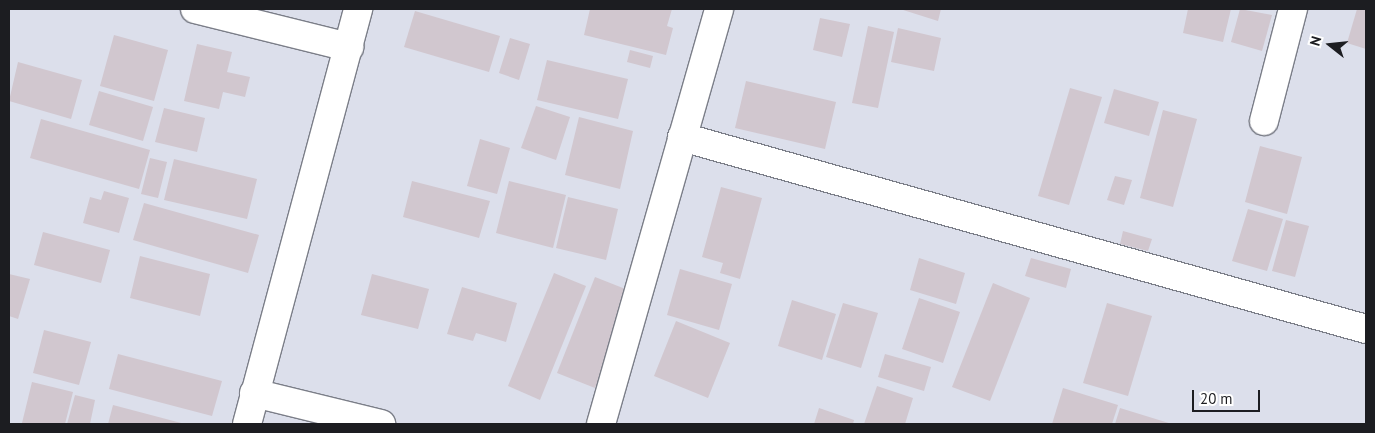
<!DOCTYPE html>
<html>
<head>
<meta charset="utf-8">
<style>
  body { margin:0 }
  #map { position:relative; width:1375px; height:433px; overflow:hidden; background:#dcdfeb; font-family:"PT Sans",sans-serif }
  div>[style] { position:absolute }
  .building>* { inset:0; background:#d1c7cf }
  .roads { filter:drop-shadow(1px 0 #7b7e88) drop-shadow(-1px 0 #7b7e88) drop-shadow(0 1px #7b7e88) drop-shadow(0 -1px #7b7e88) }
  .street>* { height:28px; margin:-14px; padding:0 14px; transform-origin:14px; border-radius:14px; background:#fff }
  span { translate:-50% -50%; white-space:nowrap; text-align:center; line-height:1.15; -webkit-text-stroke:4px #fff; paint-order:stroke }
  .frame { position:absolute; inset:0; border:10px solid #1c1d21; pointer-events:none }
  .north { position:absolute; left:1305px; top:20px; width:50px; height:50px; -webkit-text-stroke:4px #fff; paint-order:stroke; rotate:286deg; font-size:14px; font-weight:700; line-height:20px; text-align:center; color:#1c1d21 }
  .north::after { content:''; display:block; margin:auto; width:18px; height:22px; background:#1c1d21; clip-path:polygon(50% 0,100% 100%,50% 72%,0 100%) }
  .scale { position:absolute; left:1192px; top:390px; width:68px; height:22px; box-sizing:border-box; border:2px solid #1c1d21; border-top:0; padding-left:6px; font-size:15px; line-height:18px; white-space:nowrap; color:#1c1d21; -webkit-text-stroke:4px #fff; paint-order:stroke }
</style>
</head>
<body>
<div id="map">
  <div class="building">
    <div style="clip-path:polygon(590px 9px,672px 9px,667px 26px,673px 28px,666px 55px,584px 35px)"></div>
    <div style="clip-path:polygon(900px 9px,941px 9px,938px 21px)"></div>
    <div style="clip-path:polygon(1188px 9px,1231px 9px,1223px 42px,1183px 33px)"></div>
    <div style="clip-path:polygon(1240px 9px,1272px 15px,1262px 51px,1231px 42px)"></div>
    <div style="clip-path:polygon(1357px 9px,1366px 9px,1366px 49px,1347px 43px)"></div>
    <div style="clip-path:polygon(415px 11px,500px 36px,489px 72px,404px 47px)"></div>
    <div style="clip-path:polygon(820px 18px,850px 24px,842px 57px,813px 50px)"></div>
    <div style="clip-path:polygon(868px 26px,894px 32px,878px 108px,852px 103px)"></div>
    <div style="clip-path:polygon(898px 28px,941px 38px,934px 71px,891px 62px)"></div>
    <div style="clip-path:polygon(114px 35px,168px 50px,154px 101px,100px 86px)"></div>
    <div style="clip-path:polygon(510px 38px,530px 44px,519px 80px,499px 73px)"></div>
    <div style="clip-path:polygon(197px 44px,232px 52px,227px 72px,250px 77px,245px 97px,223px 92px,219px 109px,184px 101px)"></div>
    <div style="clip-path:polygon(630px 50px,653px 56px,650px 68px,627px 62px)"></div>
    <div style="clip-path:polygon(547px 60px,628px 79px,618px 119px,537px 100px)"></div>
    <div style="clip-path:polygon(18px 62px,82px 80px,71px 119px,9px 101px)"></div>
    <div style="clip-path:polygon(746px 81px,836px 102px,825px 149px,735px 128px)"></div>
    <div style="clip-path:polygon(1070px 88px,1102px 97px,1069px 205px,1038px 196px)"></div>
    <div style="clip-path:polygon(1114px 89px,1159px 102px,1149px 136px,1104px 123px)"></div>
    <div style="clip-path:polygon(99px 91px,153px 107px,143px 141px,89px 125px)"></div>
    <div style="clip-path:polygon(536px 106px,570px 117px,556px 160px,521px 148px)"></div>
    <div style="clip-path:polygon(164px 108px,205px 118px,197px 152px,155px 142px)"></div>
    <div style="clip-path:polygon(1163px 110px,1197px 119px,1173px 207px,1140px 198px)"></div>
    <div style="clip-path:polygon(579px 117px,633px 131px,620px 189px,565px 175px)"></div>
    <div style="clip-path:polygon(41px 119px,150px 150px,139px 189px,30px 158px)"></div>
    <div style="clip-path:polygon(480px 139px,510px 148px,497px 194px,467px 186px)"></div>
    <div style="clip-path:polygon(1260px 146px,1302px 157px,1287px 214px,1245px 202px)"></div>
    <div style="clip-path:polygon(150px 158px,167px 162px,158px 198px,141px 194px)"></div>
    <div style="clip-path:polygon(174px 159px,257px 179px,247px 219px,164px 200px)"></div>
    <div style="clip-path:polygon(1115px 176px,1132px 180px,1124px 205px,1107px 200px)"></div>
    <div style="clip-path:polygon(412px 181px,490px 201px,479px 238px,403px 217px)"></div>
    <div style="clip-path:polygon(509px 181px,566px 195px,553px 248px,496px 233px)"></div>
    <div style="clip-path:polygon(721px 187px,762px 198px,740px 279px,720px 273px,723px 263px,702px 257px)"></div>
    <div style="clip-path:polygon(104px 191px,129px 198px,119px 233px,83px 223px,90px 197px,101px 200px)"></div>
    <div style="clip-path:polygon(568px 197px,618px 209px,606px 260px,556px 248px)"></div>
    <div style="clip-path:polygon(144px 203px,259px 235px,248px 273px,133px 240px)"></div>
    <div style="clip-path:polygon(1248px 209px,1283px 219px,1267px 271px,1232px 261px)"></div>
    <div style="clip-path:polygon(1286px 220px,1309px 226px,1295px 277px,1272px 271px)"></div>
    <div style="clip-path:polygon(1123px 231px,1152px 239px,1148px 251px,1120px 244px)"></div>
    <div style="clip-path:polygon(43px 232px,110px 250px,101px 283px,34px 265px)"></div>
    <div style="clip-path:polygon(140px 256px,210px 274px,200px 316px,130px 298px)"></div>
    <div style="clip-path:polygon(919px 258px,965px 273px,956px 304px,910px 290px)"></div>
    <div style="clip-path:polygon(1031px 258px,1071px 269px,1066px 288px,1025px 276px)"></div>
    <div style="clip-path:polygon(680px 269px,732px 284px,719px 330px,667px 315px)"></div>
    <div style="clip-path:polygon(554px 273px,586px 286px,540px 400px,508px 386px)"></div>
    <div style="clip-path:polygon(9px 274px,30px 279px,18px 319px,9px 316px)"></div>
    <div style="clip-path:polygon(372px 274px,429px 289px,418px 329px,361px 315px)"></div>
    <div style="clip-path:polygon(595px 277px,633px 292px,595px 388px,557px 373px)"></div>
    <div style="clip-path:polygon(993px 283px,1030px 298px,990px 401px,952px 387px)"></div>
    <div style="clip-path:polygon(462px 287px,517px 303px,506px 342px,476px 333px,473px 341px,447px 334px)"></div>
    <div style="clip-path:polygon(919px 298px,960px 312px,943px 363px,902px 349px)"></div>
    <div style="clip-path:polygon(792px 300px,836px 314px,822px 360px,778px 346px)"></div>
    <div style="clip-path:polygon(843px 303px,878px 313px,861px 368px,826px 357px)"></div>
    <div style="clip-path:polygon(1107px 303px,1152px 316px,1128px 396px,1083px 383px)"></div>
    <div style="clip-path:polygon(676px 321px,730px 343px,708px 398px,654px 376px)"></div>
    <div style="clip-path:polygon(44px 330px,91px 342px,79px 385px,33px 373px)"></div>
    <div style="clip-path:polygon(118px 354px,222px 381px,212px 416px,109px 389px)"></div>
    <div style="clip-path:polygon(885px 354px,931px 367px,924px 391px,878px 377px)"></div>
    <div style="clip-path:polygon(32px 382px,73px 392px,65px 424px,22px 423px)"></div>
    <div style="clip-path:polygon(877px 386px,913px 398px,905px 424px,864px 424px)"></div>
    <div style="clip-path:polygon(1063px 388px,1118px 405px,1112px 424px,1052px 424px)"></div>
    <div style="clip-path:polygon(75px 395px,95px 400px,90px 424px,67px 424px)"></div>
    <div style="clip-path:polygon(113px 405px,185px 424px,108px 424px)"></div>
    <div style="clip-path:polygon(819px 408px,854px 420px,853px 424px,814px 424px)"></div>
    <div style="clip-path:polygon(1120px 408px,1172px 424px,1115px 424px)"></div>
  </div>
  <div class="roads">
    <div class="street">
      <div style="left:195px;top:9px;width:159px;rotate:13.9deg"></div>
      <div style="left:1264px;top:121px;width:116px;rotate:-75.5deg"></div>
      <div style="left:682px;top:137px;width:710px;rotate:15.68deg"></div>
      <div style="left:254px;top:393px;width:131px;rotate:13.7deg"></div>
      <div style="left:247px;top:424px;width:430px;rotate:-75deg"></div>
      <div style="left:601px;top:424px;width:431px;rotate:-74.1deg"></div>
    </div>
  </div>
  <div class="frame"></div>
  <div class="north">N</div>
  <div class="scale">20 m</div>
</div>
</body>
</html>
